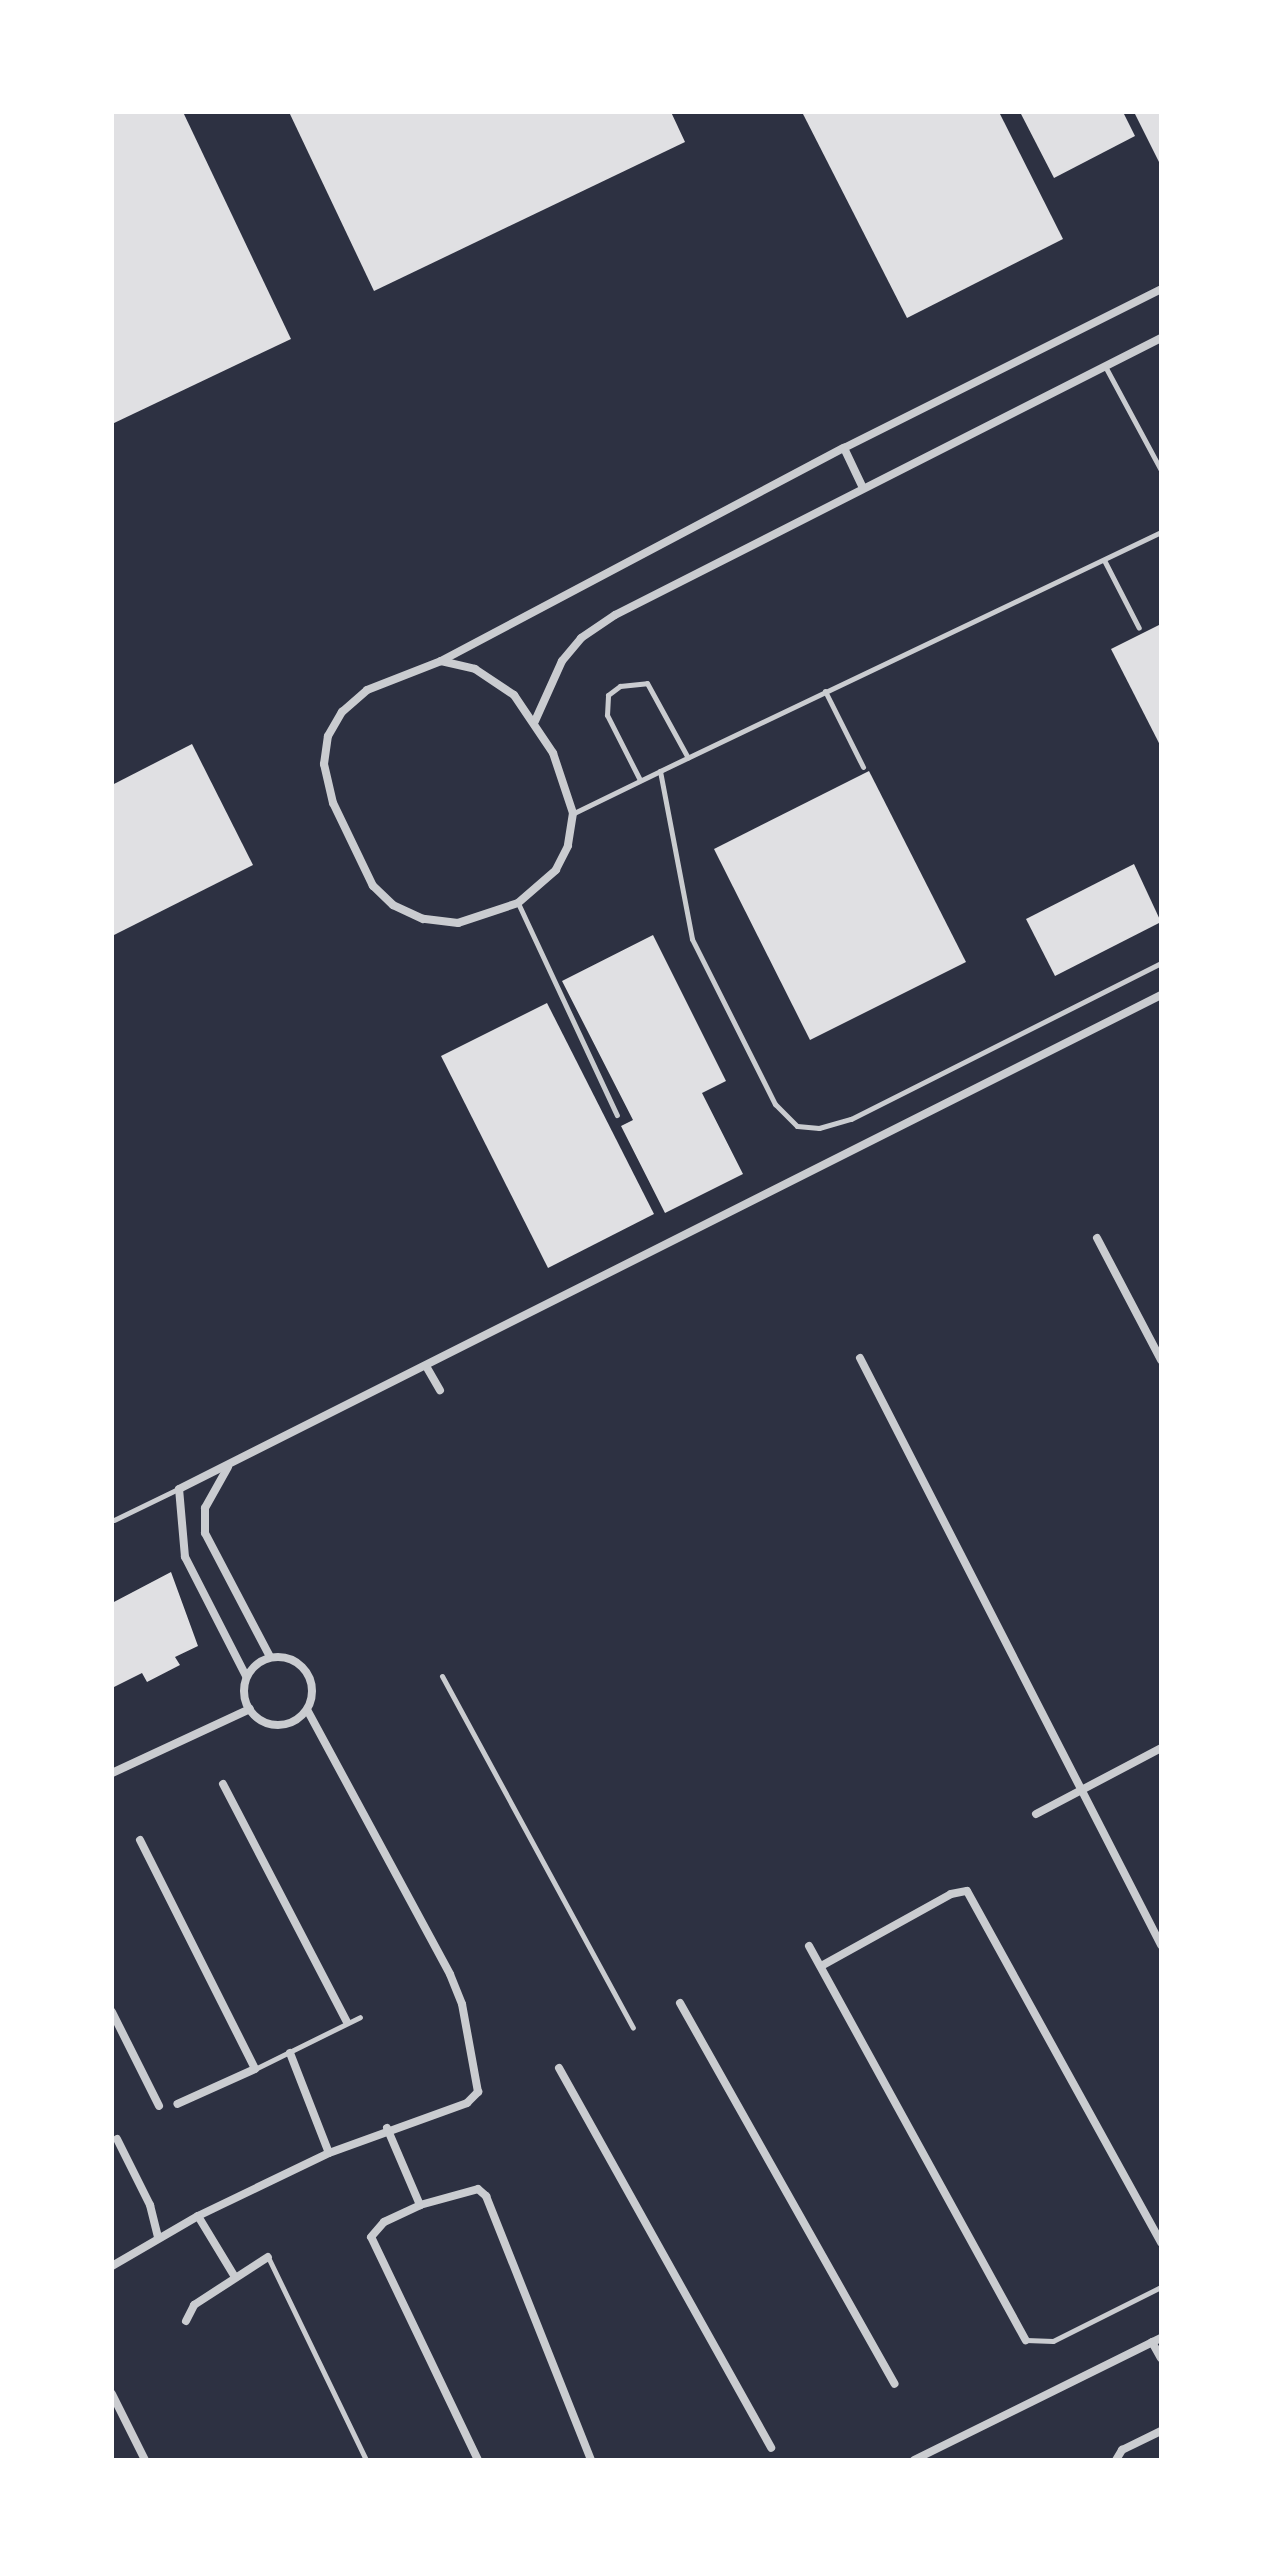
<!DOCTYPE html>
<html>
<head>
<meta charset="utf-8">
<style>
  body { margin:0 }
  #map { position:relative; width:1273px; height:2572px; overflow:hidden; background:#2d3142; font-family:Overpass,sans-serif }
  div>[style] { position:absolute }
  .building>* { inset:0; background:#e0e0e3 }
  .service>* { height:5px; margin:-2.5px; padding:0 2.5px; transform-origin:2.5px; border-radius:2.5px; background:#caccd0 }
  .minor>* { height:8px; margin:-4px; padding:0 4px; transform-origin:4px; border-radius:4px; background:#caccd0 }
  .minor>.ring { margin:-4px; padding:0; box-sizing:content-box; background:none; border:8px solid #caccd0; border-radius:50% }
  span { translate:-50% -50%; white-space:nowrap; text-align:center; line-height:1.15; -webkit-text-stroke:7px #fff; paint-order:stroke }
  .frame { position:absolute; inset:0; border:114px solid #fff; pointer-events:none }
</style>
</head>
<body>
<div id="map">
  <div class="building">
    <div style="clip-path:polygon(112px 112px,183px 112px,291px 339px,112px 424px)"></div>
    <div style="clip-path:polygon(289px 112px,671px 112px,685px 142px,374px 291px)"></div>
    <div style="clip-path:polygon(802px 112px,999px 112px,1063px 239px,907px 318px)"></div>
    <div style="clip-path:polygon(1020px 112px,1123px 112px,1135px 136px,1054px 178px)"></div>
    <div style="clip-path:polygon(1134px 112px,1161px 112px,1161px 166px)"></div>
    <div style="clip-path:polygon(1161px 624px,1161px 747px,1111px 649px)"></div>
    <div style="clip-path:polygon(192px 744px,253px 865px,112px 936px,112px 785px)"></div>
    <div style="clip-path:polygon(869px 771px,966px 962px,810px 1040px,714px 849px)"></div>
    <div style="clip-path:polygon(1134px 864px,1161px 922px,1055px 976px,1026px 919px)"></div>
    <div style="clip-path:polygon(653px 935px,726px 1081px,702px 1093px,743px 1174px,665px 1213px,621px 1126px,633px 1120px,562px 981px)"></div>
    <div style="clip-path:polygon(547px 1003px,654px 1214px,548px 1268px,441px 1056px)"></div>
    <div style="clip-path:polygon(171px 1572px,198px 1646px,175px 1657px,180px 1665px,147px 1682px,142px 1673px,112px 1688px,112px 1603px)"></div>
  </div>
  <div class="service">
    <div style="left:1106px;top:368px;width:116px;rotate:61.7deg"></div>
    <div style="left:1161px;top:532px;width:555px;rotate:154.5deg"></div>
    <div style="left:660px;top:771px;width:171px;rotate:79.2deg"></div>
    <div style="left:692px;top:939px;width:185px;rotate:63.3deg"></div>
    <div style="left:775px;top:1104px;width:31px;rotate:45deg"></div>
    <div style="left:797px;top:1126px;width:22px;rotate:5deg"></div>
    <div style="left:819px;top:1128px;width:33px;rotate:-16deg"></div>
    <div style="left:851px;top:1119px;width:347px;rotate:-26.7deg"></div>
    <div style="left:1104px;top:560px;width:76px;rotate:62.8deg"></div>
    <div style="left:825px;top:691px;width:85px;rotate:63.4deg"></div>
    <div style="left:640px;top:780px;width:73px;rotate:-116.9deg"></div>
    <div style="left:607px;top:715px;width:20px;rotate:-87deg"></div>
    <div style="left:608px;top:695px;width:15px;rotate:-37deg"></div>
    <div style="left:620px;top:686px;width:27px;rotate:-6deg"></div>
    <div style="left:647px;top:683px;width:85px;rotate:61.3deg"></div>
    <div style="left:574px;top:813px;width:96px;rotate:-26deg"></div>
    <div style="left:518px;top:903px;width:234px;rotate:65deg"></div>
    <div style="left:114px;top:1520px;width:71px;rotate:-25.8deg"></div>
    <div style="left:442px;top:1676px;width:400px;rotate:61.5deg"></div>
    <div style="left:255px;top:2069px;width:117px;rotate:-26.3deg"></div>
    <div style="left:268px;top:2257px;width:225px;rotate:64.2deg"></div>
    <div style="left:1026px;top:2340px;width:27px;rotate:2deg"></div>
    <div style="left:1053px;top:2341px;width:121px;rotate:-26.6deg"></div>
  </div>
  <div class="minor">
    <div style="left:844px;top:448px;width:44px;rotate:64.6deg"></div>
    <div style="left:441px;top:661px;width:456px;rotate:-27.9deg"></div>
    <div style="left:844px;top:448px;width:355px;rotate:-26.6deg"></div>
    <div style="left:441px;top:661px;width:35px;rotate:13deg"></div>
    <div style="left:475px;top:669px;width:47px;rotate:33.7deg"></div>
    <div style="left:514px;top:695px;width:70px;rotate:56.1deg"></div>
    <div style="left:553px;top:753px;width:63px;rotate:71.6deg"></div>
    <div style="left:573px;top:813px;width:33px;rotate:99deg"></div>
    <div style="left:568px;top:846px;width:27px;rotate:117deg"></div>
    <div style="left:556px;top:870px;width:50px;rotate:139deg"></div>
    <div style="left:518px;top:903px;width:63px;rotate:161.6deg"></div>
    <div style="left:458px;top:923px;width:35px;rotate:-173deg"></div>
    <div style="left:423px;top:919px;width:33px;rotate:-155deg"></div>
    <div style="left:393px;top:905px;width:28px;rotate:-136deg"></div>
    <div style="left:373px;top:886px;width:92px;rotate:-115.7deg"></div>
    <div style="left:333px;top:803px;width:40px;rotate:-103deg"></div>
    <div style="left:324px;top:764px;width:28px;rotate:-82deg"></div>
    <div style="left:328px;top:736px;width:28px;rotate:-60deg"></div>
    <div style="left:342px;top:712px;width:33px;rotate:-41deg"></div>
    <div style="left:367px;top:690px;width:79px;rotate:-21.4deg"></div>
    <div style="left:535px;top:721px;width:66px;rotate:-65.8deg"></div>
    <div style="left:562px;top:661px;width:30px;rotate:-50deg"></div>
    <div style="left:581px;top:638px;width:41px;rotate:-34.1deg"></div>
    <div style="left:615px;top:615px;width:612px;rotate:-26.9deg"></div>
    <div style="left:1097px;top:1238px;width:138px;rotate:62.3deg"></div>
    <div style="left:860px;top:1358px;width:660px;rotate:62.85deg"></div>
    <div style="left:426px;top:1366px;width:28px;rotate:60deg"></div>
    <div style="left:228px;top:1467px;width:47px;rotate:119.3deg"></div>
    <div style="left:205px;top:1508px;width:25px;rotate:90deg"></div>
    <div style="left:205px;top:1533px;width:140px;rotate:62.3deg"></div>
    <div class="ring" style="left:244px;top:1657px;width:60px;height:60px"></div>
    <div style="left:246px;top:1676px;width:134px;rotate:-117.1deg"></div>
    <div style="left:185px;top:1557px;width:68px;rotate:-95deg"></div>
    <div style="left:179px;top:1489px;width:1099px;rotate:-26.7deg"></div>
    <div style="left:112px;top:1773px;width:152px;rotate:-24.9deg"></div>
    <div style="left:223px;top:1784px;width:268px;rotate:62.5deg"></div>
    <div style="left:1036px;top:1814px;width:141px;rotate:-27.8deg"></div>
    <div style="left:140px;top:1840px;width:256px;rotate:63.3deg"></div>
    <div style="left:255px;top:2069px;width:85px;rotate:155.8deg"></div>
    <div style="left:809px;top:1946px;width:450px;rotate:61.2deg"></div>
    <div style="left:823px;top:1965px;width:146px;rotate:-29deg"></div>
    <div style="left:951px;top:1894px;width:16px;rotate:-11deg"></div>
    <div style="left:967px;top:1891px;width:402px;rotate:61.1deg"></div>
    <div style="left:680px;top:2003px;width:437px;rotate:60.6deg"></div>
    <div style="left:112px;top:2012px;width:105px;rotate:63.4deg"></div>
    <div style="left:290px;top:2053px;width:107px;rotate:68.7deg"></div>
    <div style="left:559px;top:2068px;width:435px;rotate:60.8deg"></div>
    <div style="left:387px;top:2128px;width:84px;rotate:66.8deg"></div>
    <div style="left:117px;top:2139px;width:74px;rotate:63.4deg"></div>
    <div style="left:150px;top:2205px;width:34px;rotate:76deg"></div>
    <div style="left:198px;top:2216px;width:71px;rotate:58.8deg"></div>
    <div style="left:112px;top:2266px;width:99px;rotate:-30.2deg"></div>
    <div style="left:198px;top:2216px;width:145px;rotate:-25.7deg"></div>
    <div style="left:329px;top:2153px;width:147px;rotate:-19.9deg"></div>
    <div style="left:467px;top:2103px;width:16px;rotate:-45deg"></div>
    <div style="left:478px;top:2092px;width:89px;rotate:-100.3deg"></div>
    <div style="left:462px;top:2004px;width:32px;rotate:-112deg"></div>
    <div style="left:450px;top:1974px;width:300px;rotate:-118.4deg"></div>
    <div style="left:186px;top:2321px;width:18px;rotate:-63deg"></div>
    <div style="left:194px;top:2305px;width:88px;rotate:-33deg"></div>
    <div style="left:1152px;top:2342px;width:18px;rotate:61deg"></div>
    <div style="left:112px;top:2394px;width:74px;rotate:63.4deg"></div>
    <div style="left:478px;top:2460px;width:247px;rotate:-115.6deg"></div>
    <div style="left:371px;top:2237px;width:20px;rotate:-49deg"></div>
    <div style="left:384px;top:2222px;width:40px;rotate:-25deg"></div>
    <div style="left:420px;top:2205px;width:60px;rotate:-15.4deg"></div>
    <div style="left:478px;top:2189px;width:11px;rotate:41deg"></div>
    <div style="left:486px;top:2196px;width:284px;rotate:68.3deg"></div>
    <div style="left:914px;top:2460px;width:275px;rotate:-26.3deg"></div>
    <div style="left:1116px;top:2460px;width:12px;rotate:-59deg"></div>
    <div style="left:1122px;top:2450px;width:43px;rotate:-26deg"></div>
  </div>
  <div class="frame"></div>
</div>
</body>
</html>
